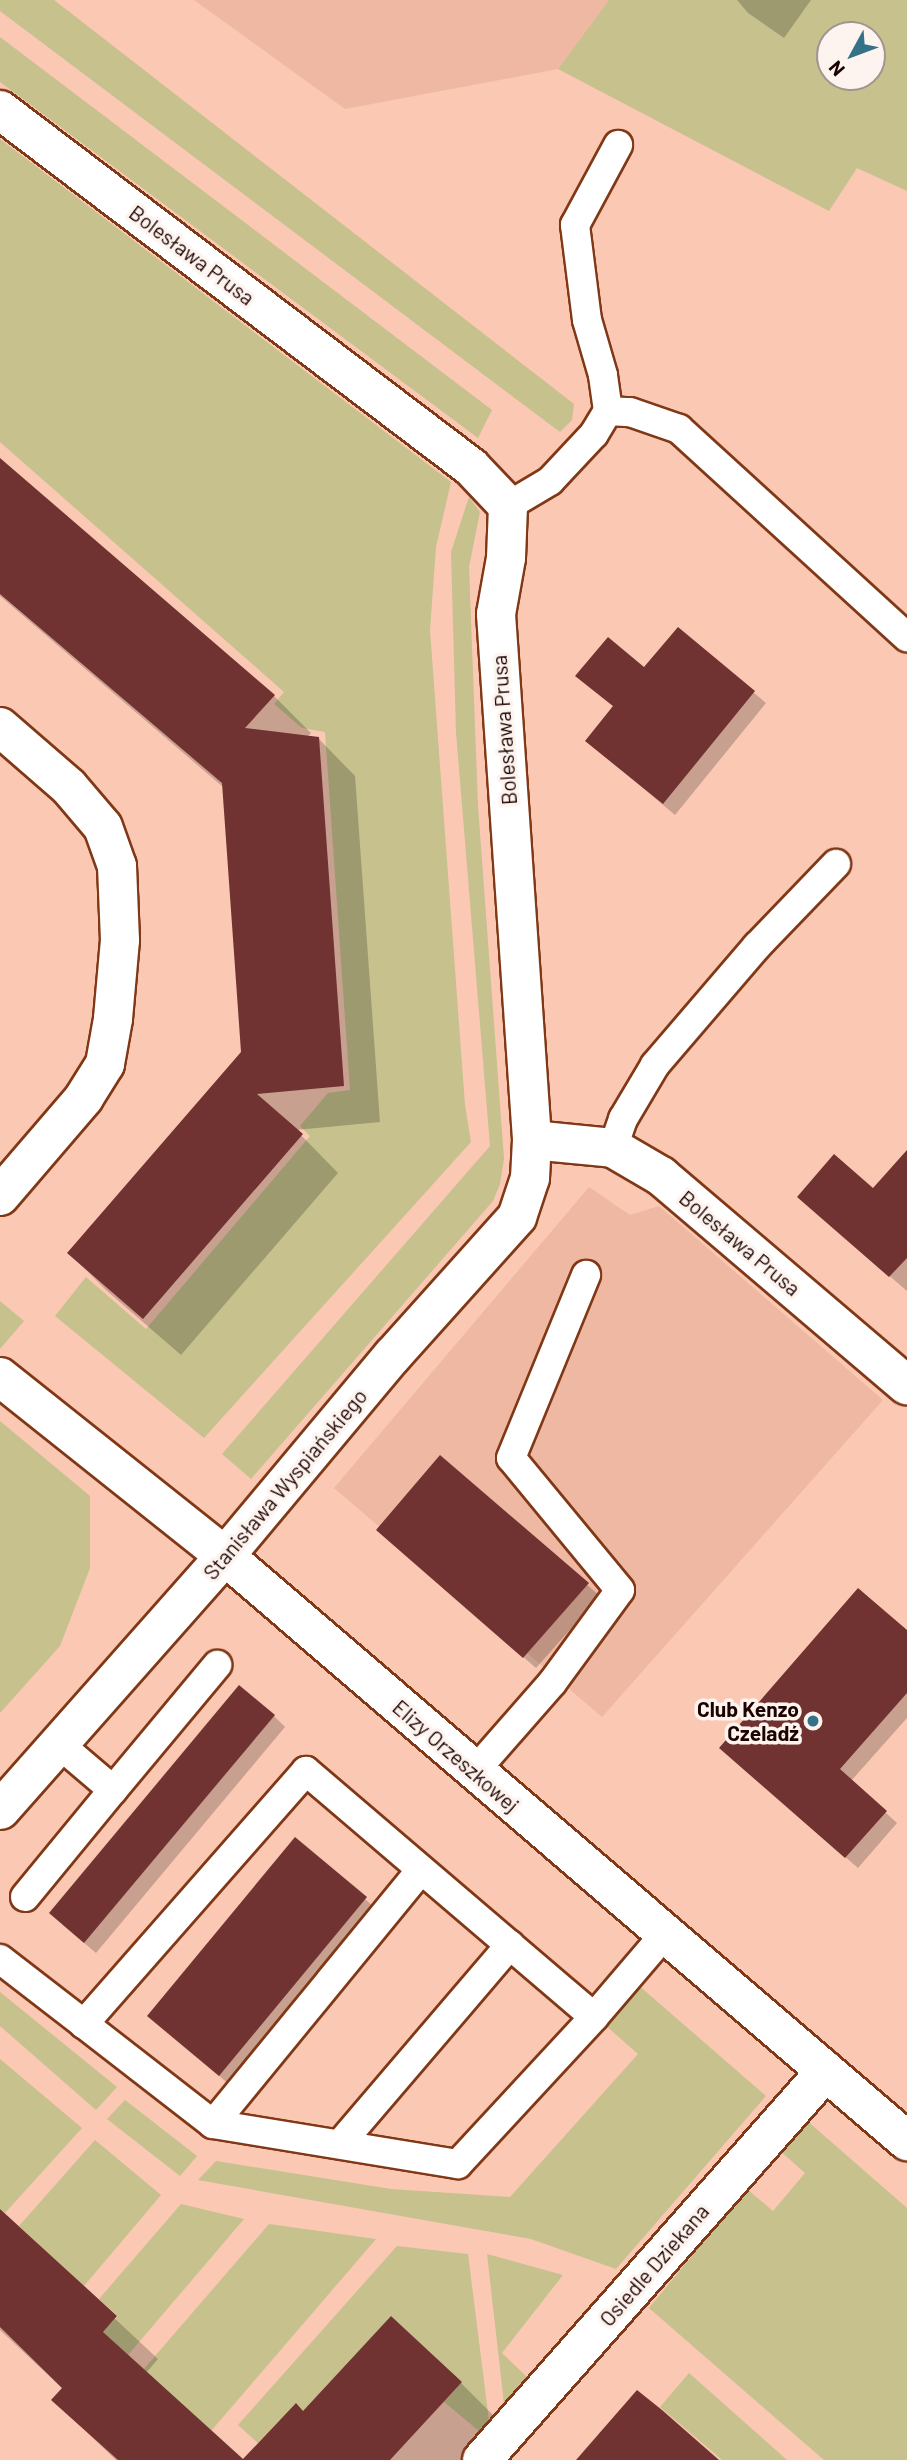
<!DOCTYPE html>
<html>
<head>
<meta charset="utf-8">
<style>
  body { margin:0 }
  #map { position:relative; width:907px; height:2460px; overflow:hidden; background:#fbc8b3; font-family:Barlow,sans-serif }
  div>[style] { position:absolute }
  .built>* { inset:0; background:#efb8a2 }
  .green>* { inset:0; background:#c6c18d }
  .shadow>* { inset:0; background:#0003 }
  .building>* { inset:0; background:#703331 }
  .roads { filter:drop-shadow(2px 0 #803816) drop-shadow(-2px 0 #803816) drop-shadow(0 2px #803816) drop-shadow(0 -2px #803816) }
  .service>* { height:28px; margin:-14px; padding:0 14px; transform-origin:14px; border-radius:14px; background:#fff }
  .minor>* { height:38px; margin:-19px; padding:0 19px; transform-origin:19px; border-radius:19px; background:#fff }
  .dots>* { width:19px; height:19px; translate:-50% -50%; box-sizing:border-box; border:4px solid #fdf4f0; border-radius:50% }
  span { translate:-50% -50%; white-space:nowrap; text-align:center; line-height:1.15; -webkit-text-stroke:7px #fdf4f0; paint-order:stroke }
  .street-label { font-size:21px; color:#1d0300 }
  .poi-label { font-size:21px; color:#1d0300; font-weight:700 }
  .right { translate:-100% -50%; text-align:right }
  .north { position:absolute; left:816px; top:21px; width:70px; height:70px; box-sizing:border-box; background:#fdf4f0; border:2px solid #a39490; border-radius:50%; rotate:229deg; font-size:19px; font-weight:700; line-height:28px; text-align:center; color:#1d0300 }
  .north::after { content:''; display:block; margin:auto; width:24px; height:32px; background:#347288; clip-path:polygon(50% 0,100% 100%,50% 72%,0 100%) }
</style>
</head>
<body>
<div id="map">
  <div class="built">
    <div style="clip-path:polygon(194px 0,609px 0,558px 69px,345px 109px)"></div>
    <div style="clip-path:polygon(589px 1187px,630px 1215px,659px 1206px,883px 1400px,602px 1717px,334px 1488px)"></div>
  </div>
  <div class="green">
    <div style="clip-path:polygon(0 0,54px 0,574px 404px,572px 420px,560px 432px,0 11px)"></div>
    <div style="clip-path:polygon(evenodd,609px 0,907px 0,907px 191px,857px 168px,829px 211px,558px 69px,609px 0,830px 35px,872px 35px,872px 77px,830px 77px,830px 35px)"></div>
    <div style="clip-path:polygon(0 37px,492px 410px,478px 438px,0 82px)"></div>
    <div style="clip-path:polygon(0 139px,451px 482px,436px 547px,430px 630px,465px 1105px,471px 1142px,204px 1438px,55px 1316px,86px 1277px,146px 1329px,310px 1136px,300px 1126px,328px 1093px,350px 1090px,325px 732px,302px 728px,274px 704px,284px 692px,0 442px)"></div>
    <div style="clip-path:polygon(469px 497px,480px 512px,469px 567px,478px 806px,504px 1159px,500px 1184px,493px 1201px,251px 1479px,222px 1454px,490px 1146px,456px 732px,451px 552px)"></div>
    <div style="clip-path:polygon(0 1301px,24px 1321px,0 1349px)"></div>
    <div style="clip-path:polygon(0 1421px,90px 1496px,90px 1568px,60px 1646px,0 1713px)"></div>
    <div style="clip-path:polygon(637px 1984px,766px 2096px,616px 2269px,531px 2239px,198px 2180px,216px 2161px,391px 2189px,510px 2197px,638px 2054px,604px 2024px)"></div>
    <div style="clip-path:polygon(0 1992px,117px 2087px,96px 2110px,0 2026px)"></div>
    <div style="clip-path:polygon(0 2059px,82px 2128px,5px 2213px,0 2209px)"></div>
    <div style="clip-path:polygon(125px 2100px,197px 2156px,180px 2176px,107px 2119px)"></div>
    <div style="clip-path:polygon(805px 2119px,907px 2208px,907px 2460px,824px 2460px,649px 2308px,747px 2189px,773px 2211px,805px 2173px,779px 2150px)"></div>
    <div style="clip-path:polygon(95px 2140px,161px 2195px,84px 2286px,19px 2226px)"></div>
    <div style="clip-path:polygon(181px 2204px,244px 2219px,128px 2355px,103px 2332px,118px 2316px,99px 2299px)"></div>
    <div style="clip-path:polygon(269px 2224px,376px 2239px,211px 2431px,143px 2370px)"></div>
    <div style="clip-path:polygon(397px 2246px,468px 2254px,489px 2421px,479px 2431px,444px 2402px,462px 2382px,391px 2316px,303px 2411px,295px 2404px,258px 2443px,238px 2425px)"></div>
    <div style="clip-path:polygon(487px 2254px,563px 2275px,502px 2353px,527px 2377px,504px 2404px)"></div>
    <div style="clip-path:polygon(689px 2373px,787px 2460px,722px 2460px,660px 2407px)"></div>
  </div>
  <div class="shadow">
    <div style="clip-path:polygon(737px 0,811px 0,784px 38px,748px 13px)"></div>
    <div style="clip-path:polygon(0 460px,274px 696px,311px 733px,307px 737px,318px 738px,355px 776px,380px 1122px,296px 1130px,338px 1173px,181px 1355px,106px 1290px,69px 1253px,243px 1052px,223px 787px,0 596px)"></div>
    <div style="clip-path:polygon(678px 629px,766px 703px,675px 815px,587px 741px,614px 707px,589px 687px,645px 670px)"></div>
    <div style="clip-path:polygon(907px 1153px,907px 1291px,814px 1211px,873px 1190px)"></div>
    <div style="clip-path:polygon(440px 1458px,600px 1596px,536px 1668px,390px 1541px)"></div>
    <div style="clip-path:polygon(907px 1632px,907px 1718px,851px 1781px,897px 1823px,858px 1868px,733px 1759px)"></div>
    <div style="clip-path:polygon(274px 1716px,285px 1727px,96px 1953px,63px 1925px)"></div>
    <div style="clip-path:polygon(365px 1899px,377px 1910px,231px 2086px,149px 2016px)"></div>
    <div style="clip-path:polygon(0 2211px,158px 2359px,145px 2374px,241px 2460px,116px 2460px,53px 2400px,63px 2389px,0 2330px)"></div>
    <div style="clip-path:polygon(461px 2383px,503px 2425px,470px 2460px,244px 2460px,303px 2414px)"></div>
  </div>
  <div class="building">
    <div style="clip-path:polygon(0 458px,275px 695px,245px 728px,319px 737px,344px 1086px,257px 1094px,303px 1134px,143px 1319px,67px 1253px,241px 1052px,222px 783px,0 594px)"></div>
    <div style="clip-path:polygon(678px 627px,755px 691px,663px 804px,585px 741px,613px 706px,575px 676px,608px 637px,644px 667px)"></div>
    <div style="clip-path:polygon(907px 1150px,907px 1258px,889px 1277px,797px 1197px,834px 1154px,873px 1188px)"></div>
    <div style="clip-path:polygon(440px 1455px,589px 1583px,523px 1658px,376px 1530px)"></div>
    <div style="clip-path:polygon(858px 1588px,907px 1630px,907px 1693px,840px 1769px,887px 1811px,845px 1858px,719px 1748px)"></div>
    <div style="clip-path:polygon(239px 1685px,275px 1715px,84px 1943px,49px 1913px)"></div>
    <div style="clip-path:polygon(295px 1837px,367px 1897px,219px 2076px,147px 2016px)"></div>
    <div style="clip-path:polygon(0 2209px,117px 2316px,103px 2332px,243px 2459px,296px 2403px,303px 2411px,391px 2316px,462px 2382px,390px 2460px,118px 2460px,51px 2400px,62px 2388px,0 2327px)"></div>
    <div style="clip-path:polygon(637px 2390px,662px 2410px,719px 2460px,576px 2460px)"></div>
  </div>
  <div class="roads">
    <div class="service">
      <div style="left:608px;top:411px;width:36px;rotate:-98deg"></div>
      <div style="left:603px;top:375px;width:57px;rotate:-106.2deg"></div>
      <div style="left:587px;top:320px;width:96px;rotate:-97.2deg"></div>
      <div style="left:575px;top:225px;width:91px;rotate:-61.7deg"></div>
      <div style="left:508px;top:506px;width:49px;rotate:-30.8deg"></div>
      <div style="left:550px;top:481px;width:64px;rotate:-46.9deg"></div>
      <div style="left:594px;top:434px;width:27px;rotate:-59deg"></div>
      <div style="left:608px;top:411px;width:22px;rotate:3deg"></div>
      <div style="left:630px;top:412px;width:52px;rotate:19.1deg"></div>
      <div style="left:679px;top:429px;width:309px;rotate:42.4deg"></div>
      <div style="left:613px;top:1148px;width:31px;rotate:-71deg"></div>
      <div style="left:623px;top:1119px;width:63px;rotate:-59.3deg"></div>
      <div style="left:655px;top:1065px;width:157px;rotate:-49.4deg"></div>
      <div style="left:757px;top:946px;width:114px;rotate:-46.1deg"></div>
      <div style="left:474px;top:1772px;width:118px;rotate:-48.8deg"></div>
      <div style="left:552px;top:1683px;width:115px;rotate:-53.8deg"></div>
      <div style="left:620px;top:1590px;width:171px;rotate:-129.5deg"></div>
      <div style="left:511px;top:1458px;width:198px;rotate:-67.7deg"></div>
      <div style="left:113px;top:1790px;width:163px;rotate:-50.2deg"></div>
      <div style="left:25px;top:1897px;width:139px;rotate:-50.6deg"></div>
      <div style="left:113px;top:1790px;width:71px;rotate:-139.6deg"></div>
      <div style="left:0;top:1959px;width:106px;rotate:37.7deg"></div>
      <div style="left:84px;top:2024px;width:163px;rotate:37.8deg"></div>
      <div style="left:213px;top:2124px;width:248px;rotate:9.3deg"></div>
      <div style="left:458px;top:2164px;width:200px;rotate:-47.2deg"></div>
      <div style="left:594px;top:2017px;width:379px;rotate:-139.5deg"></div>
      <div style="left:306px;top:1771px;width:337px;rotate:131.3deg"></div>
      <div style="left:594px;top:2017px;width:108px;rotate:-49.5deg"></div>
      <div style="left:213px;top:2124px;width:328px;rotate:-50.7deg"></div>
      <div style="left:340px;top:2144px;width:262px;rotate:-49.5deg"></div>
    </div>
    <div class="minor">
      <div style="left:0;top:110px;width:591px;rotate:37.16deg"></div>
      <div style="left:471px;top:467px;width:54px;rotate:46.5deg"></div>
      <div style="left:508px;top:506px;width:52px;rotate:92.2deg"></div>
      <div style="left:506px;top:558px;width:57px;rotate:100.1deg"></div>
      <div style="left:496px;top:614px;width:527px;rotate:86.08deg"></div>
      <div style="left:532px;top:1140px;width:38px;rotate:93deg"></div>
      <div style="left:530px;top:1178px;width:41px;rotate:108.4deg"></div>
      <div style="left:517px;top:1217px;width:186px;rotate:131.9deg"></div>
      <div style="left:393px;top:1355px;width:262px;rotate:129.9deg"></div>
      <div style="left:225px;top:1556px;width:339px;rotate:131.5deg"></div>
      <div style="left:0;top:727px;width:91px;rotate:41deg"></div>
      <div style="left:69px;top:787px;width:52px;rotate:49.6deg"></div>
      <div style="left:103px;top:827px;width:41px;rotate:70.3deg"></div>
      <div style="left:117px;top:866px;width:74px;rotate:87.7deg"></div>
      <div style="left:120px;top:940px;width:79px;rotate:95.1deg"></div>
      <div style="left:113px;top:1019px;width:46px;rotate:100.1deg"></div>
      <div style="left:105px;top:1064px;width:40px;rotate:122deg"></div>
      <div style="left:84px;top:1098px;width:129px;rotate:130.6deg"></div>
      <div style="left:532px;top:1140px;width:81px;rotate:5.6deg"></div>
      <div style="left:613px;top:1148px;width:56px;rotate:30.3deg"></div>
      <div style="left:661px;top:1176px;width:323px;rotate:40.4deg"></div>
      <div style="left:0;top:1377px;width:288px;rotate:38.5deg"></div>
      <div style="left:225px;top:1556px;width:899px;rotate:40.62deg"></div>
      <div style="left:482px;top:2460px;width:519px;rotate:-48.51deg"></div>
    </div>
  </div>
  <div class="dots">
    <div style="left:813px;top:1721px;background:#347288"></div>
  </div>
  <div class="street-label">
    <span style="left:192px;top:255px;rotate:37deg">Bolesława Prusa</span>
    <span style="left:504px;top:730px;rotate:-94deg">Bolesława Prusa</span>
    <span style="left:740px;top:1243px;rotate:40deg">Bolesława Prusa</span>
    <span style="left:285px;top:1484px;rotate:-50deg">Stanisława Wyspiańskiego</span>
    <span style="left:456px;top:1756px;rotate:41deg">Elizy Orzeszkowej</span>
    <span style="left:654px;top:2265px;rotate:-49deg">Osiedle Dziekana</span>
  </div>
  <div class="poi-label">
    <span class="right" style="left:799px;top:1721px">Club Kenzo<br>Czeladź</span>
  </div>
  <div class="north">N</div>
</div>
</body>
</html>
